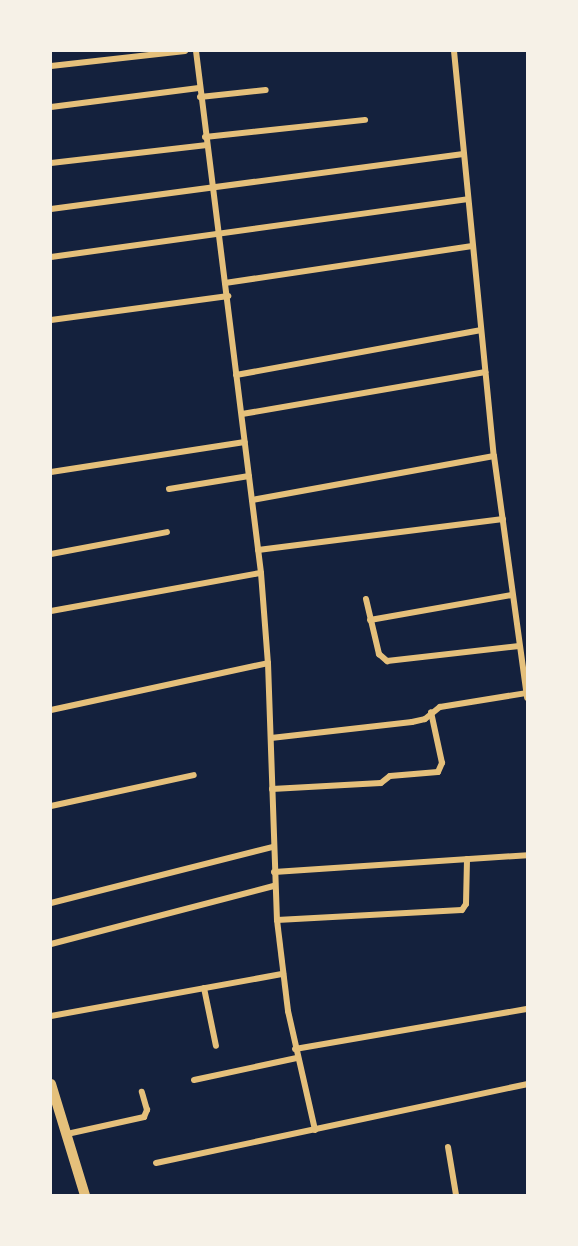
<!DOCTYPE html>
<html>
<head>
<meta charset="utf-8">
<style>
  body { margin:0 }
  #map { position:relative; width:578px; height:1246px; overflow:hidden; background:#14213d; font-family:Commissioner,sans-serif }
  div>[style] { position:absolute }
  .minor>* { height:6px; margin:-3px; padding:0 3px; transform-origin:3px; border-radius:3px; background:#e5c07b }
  .tertiary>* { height:10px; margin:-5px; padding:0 5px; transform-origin:5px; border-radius:5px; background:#e5c07b }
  span { translate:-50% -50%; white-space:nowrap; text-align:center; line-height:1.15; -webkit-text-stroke:6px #f6f1e7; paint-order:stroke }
  .frame { position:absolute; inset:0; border:52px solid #f6f1e7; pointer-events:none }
</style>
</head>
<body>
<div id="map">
  <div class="minor">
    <div style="left:196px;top:51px;width:526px;rotate:82.9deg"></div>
    <div style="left:261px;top:573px;width:90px;rotate:85.6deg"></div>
    <div style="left:268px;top:663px;width:257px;rotate:88deg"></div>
    <div style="left:277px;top:920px;width:92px;rotate:83.1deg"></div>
    <div style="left:288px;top:1011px;width:122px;rotate:77.2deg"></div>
    <div style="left:454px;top:51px;width:407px;rotate:84.4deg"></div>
    <div style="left:494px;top:456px;width:244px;rotate:82.2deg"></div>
    <div style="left:51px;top:66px;width:135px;rotate:-6.4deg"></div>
    <div style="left:200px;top:97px;width:66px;rotate:-6.1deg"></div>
    <div style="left:51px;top:107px;width:149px;rotate:-7.3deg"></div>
    <div style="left:205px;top:137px;width:161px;rotate:-6.1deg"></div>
    <div style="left:51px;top:163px;width:157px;rotate:-6.6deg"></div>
    <div style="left:51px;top:209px;width:416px;rotate:-7.6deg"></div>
    <div style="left:51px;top:257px;width:421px;rotate:-7.9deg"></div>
    <div style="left:225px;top:283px;width:250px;rotate:-8.5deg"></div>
    <div style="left:51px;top:320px;width:179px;rotate:-7.7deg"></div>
    <div style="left:236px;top:375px;width:248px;rotate:-10.4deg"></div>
    <div style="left:242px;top:414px;width:247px;rotate:-9.8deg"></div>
    <div style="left:51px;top:472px;width:196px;rotate:-8.8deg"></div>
    <div style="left:169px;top:489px;width:81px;rotate:-9.2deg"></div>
    <div style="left:252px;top:500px;width:246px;rotate:-10.3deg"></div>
    <div style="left:258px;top:550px;width:247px;rotate:-7.2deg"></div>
    <div style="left:51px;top:554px;width:118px;rotate:-10.7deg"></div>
    <div style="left:366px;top:599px;width:57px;rotate:76.7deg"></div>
    <div style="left:379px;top:654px;width:11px;rotate:41deg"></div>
    <div style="left:387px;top:661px;width:133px;rotate:-6.5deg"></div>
    <div style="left:51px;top:611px;width:213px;rotate:-10.3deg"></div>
    <div style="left:370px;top:620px;width:144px;rotate:-10deg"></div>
    <div style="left:51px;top:710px;width:222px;rotate:-12.2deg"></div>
    <div style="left:271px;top:738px;width:142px;rotate:-6.5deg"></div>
    <div style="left:412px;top:722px;width:13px;rotate:-13deg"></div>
    <div style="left:425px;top:719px;width:19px;rotate:-39deg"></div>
    <div style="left:440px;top:707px;width:87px;rotate:-9.2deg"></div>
    <div style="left:272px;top:789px;width:109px;rotate:-3.2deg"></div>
    <div style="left:381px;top:783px;width:11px;rotate:-38deg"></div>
    <div style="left:390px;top:776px;width:48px;rotate:-4.8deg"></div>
    <div style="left:438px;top:772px;width:10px;rotate:-66deg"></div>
    <div style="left:442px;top:763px;width:52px;rotate:-102.2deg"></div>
    <div style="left:51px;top:806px;width:146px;rotate:-12.2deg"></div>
    <div style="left:274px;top:872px;width:254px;rotate:-3.8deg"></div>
    <div style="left:51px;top:903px;width:229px;rotate:-14.2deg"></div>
    <div style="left:277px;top:920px;width:185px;rotate:-3.1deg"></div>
    <div style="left:462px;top:910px;width:7px;rotate:-56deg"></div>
    <div style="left:466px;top:904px;width:45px;rotate:-88.7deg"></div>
    <div style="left:51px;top:944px;width:230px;rotate:-14.6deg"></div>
    <div style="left:204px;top:988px;width:59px;rotate:78.3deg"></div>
    <div style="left:51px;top:1016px;width:236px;rotate:-10.3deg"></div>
    <div style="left:295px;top:1049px;width:235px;rotate:-9.8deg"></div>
    <div style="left:194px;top:1080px;width:105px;rotate:-12.1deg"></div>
    <div style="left:67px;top:1134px;width:79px;rotate:-12.4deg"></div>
    <div style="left:144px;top:1117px;width:8px;rotate:-67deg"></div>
    <div style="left:147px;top:1110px;width:19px;rotate:-106deg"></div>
    <div style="left:448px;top:1147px;width:49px;rotate:80.5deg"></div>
    <div style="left:156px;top:1163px;width:379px;rotate:-12deg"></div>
  </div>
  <div class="tertiary">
    <div style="left:51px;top:1084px;width:116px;rotate:73deg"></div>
  </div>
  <div class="frame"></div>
</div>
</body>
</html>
